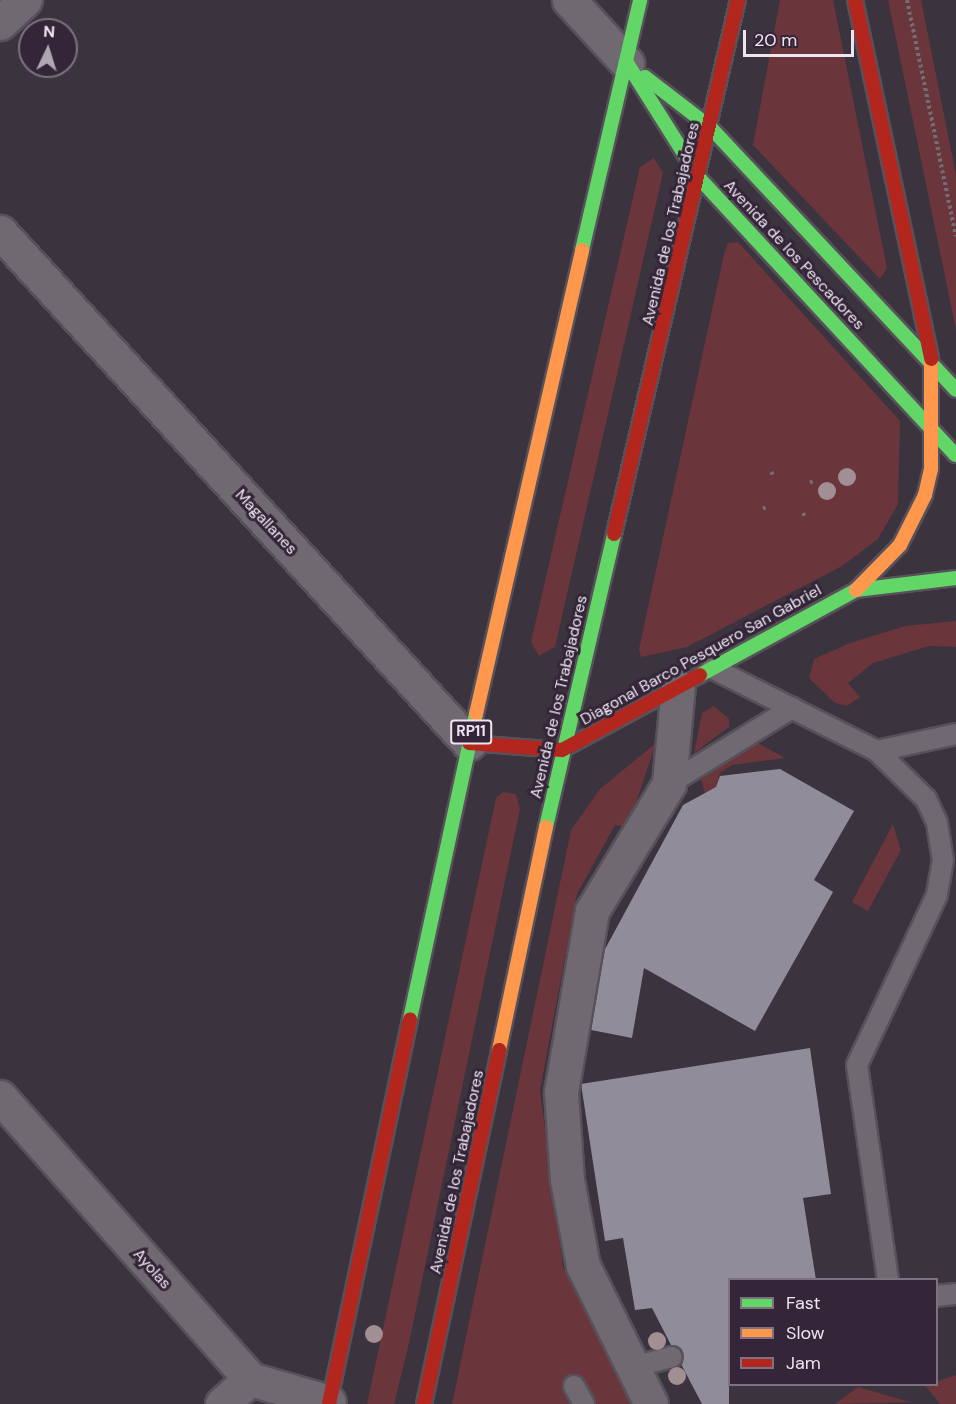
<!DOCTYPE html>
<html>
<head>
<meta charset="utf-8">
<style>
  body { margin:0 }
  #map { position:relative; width:956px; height:1404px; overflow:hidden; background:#3b333e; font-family:"DM Sans",sans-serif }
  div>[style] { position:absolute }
  .green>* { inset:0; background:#6a363b }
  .building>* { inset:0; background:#908c9a }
  .path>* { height:4px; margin-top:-2px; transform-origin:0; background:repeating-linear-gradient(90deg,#736e75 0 3px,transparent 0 6px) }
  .roads { filter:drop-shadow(2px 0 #57515a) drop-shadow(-2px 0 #57515a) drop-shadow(0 2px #57515a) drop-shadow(0 -2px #57515a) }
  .lane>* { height:20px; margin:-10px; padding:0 10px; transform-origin:10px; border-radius:10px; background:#706971 }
  .street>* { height:33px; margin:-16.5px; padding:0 16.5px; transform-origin:16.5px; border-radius:16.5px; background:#706971 }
  .fast>* { height:14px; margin:-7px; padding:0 7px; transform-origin:7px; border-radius:7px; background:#63d668 }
  .slow>* { height:14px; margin:-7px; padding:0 7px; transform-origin:7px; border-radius:7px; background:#ff974d }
  .jam>* { height:14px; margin:-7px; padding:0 7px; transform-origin:7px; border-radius:7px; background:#b3261e }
  .trees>* { width:18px; height:18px; margin:-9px; border-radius:50%; background:#a28f94 }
  span { translate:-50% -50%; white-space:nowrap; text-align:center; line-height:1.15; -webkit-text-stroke:6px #342538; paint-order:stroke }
  .shield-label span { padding:2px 4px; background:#342538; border:2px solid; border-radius:4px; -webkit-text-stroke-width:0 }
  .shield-label { font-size:15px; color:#eee5f1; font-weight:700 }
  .street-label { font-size:16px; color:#eee5f1 }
  .legend { position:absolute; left:728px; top:1278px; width:210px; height:108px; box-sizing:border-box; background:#342538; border:2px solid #7e7282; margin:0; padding:8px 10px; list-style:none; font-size:18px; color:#eee5f1 }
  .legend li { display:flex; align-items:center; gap:12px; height:30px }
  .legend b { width:30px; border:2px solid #7e7282 }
  .north { position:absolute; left:18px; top:18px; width:60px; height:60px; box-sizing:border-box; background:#342538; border:2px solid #7e7282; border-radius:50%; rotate:4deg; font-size:16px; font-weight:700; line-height:24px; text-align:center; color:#eee5f1 }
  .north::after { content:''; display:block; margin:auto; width:21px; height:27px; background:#afa7b2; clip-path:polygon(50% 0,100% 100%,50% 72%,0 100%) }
  .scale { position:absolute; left:743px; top:30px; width:111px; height:27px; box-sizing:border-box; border:3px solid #eee5f1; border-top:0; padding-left:8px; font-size:18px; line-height:21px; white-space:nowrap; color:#eee5f1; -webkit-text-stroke:4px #342538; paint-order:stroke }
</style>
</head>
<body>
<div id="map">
  <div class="green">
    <div style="clip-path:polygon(780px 0,833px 0,887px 268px,880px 279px,753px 145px)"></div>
    <div style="clip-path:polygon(888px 0,921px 0,956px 175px,956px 330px)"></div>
    <div style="clip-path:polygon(654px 158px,663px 173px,555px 647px,539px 656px,531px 642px,640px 167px)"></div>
    <div style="clip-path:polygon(738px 242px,900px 421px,898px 504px,878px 539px,842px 566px,687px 647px,641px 657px,639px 649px,724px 254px,728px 243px)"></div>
    <div style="clip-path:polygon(956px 621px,956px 647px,929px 646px,873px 663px,848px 683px,860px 697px,847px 706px,835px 703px,809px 678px,814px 659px,850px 643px,905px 626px)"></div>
    <div style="clip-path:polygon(714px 706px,729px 719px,729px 727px,694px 753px,702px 713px)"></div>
    <div style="clip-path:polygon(656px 743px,628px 827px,615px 825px,577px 894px,540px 1090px,563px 1267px,632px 1404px,452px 1404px,571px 830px,600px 789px)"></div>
    <div style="clip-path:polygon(758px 743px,785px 758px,732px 765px,720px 773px,714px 795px,705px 793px,701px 779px)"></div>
    <div style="clip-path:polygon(503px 792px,516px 794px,520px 809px,409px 1343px,394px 1404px,367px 1404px,496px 798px)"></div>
    <div style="clip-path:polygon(893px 824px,901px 850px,868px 911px,852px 902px)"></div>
    <div style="clip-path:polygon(956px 1375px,956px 1404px,940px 1404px,925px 1385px)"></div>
    <div style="clip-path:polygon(858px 1387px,910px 1402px,835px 1404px)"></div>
  </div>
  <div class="building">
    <div style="clip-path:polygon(780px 769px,854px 811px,814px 880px,833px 892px,755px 1031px,644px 968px,632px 1038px,591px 1030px,604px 951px,683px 805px,716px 787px,720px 776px)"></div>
    <div style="clip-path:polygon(810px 1048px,831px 1194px,803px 1198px,816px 1280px,729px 1280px,729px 1404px,702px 1404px,681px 1364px,683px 1353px,671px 1345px,652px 1308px,635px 1310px,623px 1238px,605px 1241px,581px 1084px)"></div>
  </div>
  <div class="path">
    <div style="left:907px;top:0;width:241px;rotate:78.3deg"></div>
    <div style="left:771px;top:472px;width:5px;rotate:53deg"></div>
    <div style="left:810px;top:483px;width:5px;rotate:-37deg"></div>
    <div style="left:763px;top:509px;width:5px;rotate:-37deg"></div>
    <div style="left:803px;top:513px;width:4px;rotate:63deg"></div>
  </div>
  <div class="roads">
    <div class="lane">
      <div style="left:712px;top:668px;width:185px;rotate:26.7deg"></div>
      <div style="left:877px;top:751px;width:81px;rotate:-12.1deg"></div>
      <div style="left:877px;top:751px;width:69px;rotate:44.4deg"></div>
      <div style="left:926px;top:799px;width:26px;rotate:65deg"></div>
      <div style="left:937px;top:823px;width:37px;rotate:81deg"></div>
      <div style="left:943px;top:860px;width:36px;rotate:100deg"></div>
      <div style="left:937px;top:895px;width:188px;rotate:115.2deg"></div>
      <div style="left:857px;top:1065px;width:217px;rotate:81.8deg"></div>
      <div style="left:669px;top:784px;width:145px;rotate:-31.7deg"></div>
      <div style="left:936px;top:1296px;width:20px;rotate:-6deg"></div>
      <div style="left:633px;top:1367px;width:40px;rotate:-14.4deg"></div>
      <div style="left:574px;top:1386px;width:21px;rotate:61deg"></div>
    </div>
    <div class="street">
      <div style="left:569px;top:0;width:86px;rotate:47.4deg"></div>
      <div style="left:0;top:23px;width:34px;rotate:-43deg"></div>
      <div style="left:0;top:232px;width:694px;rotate:47.45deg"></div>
      <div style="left:0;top:1097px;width:377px;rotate:48.4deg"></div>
      <div style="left:250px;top:1379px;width:82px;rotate:16.2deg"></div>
      <div style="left:222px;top:1404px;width:38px;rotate:-42deg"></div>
      <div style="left:651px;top:1404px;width:154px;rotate:-116.2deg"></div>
      <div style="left:583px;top:1266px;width:87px;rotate:-100.5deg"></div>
      <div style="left:567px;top:1180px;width:88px;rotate:-93.9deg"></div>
      <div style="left:561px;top:1092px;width:184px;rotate:-80.3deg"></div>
      <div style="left:592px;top:911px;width:149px;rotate:-58.8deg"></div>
      <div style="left:669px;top:784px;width:98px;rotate:-84.8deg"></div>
    </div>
    <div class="fast">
      <div style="left:627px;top:63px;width:137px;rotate:57.8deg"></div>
      <div style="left:700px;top:179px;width:376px;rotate:47.2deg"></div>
      <div style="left:645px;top:77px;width:82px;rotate:37.6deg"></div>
      <div style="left:710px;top:127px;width:360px;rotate:46.9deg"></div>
      <div style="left:582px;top:250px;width:257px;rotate:-76.9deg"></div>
      <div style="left:700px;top:675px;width:178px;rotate:-28.6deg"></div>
      <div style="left:856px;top:590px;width:101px;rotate:-6.8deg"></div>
      <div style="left:546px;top:827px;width:301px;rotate:-76.9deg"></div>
      <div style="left:410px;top:1019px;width:312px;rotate:-77.8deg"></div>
    </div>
    <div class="slow">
      <div style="left:856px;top:590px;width:63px;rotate:-45.6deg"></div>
      <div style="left:900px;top:545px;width:56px;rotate:-63.4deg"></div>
      <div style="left:925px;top:495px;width:27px;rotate:-77deg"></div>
      <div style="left:931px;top:469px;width:110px;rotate:-90deg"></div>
      <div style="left:476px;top:714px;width:476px;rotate:-77.1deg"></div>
      <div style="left:499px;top:1050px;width:228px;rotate:-78.1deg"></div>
    </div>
    <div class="jam">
      <div style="left:855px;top:0;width:367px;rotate:78deg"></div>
      <div style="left:614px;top:534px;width:548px;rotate:-76.93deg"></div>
      <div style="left:469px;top:743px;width:93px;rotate:4.3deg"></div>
      <div style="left:562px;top:750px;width:157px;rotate:-28.5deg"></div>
      <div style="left:329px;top:1404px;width:393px;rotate:-78.1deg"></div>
      <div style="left:424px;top:1404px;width:362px;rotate:-78deg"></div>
    </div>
  </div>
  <div class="trees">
    <div style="left:847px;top:477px"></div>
    <div style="left:827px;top:491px"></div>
    <div style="left:374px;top:1334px"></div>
    <div style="left:657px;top:1341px"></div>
    <div style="left:677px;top:1376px"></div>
  </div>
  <div class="shield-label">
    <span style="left:471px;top:732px">RP11</span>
  </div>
  <div class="street-label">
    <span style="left:671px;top:224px;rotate:-77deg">Avenida de los Trabajadores</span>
    <span style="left:794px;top:255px;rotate:47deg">Avenida de los Pescadores</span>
    <span style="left:266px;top:522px;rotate:47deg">Magallanes</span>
    <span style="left:701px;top:655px;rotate:-29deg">Diagonal Barco Pesquero San Gabriel</span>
    <span style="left:559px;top:697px;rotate:-77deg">Avenida de los Trabajadores</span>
    <span style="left:457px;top:1172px;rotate:-78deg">Avenida de los Trabajadores</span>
    <span style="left:152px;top:1269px;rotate:48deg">Ayolas</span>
  </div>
  <ul class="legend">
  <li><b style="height:8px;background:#63d668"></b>Fast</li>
  <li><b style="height:8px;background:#ff974d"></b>Slow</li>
  <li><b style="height:8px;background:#b3261e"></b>Jam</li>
  </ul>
  <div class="north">N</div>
  <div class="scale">20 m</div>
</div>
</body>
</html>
